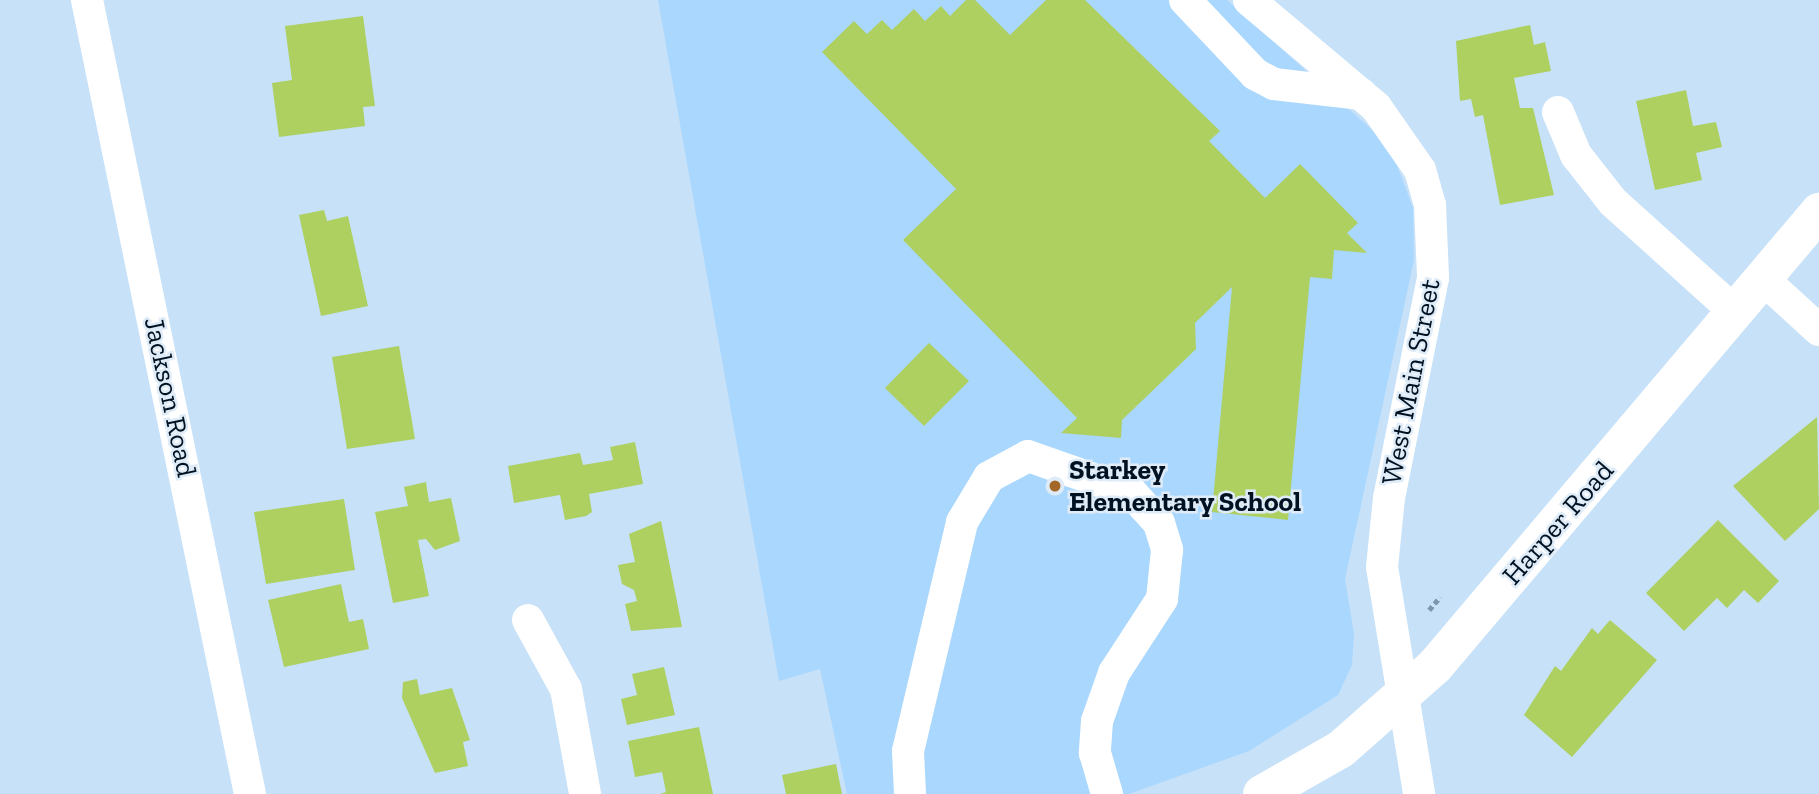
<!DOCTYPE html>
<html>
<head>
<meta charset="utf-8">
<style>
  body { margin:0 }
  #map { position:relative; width:1819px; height:794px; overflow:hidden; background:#c6e1f8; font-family:"Zilla Slab",serif }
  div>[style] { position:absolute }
  .built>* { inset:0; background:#aad7fd }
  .building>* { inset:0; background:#add061 }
  .path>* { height:4.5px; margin-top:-2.25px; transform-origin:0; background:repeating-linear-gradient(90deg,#7e96ab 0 5px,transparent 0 8.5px) }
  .minor>* { height:32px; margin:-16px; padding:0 16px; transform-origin:16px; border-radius:16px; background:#fff }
  .major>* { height:38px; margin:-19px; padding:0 19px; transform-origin:19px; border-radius:19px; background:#fff }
  .dots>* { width:19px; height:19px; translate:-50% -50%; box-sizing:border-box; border:4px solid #dfecf8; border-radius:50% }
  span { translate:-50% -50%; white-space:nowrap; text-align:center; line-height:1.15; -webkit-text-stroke:5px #dfecf8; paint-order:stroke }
  .street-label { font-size:28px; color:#001222 }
  .poi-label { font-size:28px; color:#001222; font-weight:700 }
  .left { translate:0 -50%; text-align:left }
</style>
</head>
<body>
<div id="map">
  <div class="built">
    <div style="clip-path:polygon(658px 0,1227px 0,1390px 146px,1413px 208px,1414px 260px,1345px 579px,1354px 634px,1352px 665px,1338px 695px,1249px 751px,1129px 794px,847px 794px,820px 669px,779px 681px)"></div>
  </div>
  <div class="building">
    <div style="clip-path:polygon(966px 0,975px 0,1010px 35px,1046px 0,1085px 0,1220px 131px,1209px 141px,1265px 198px,1300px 164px,1358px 223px,1347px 233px,1367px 253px,1334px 250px,1332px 279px,1310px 277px,1288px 520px,1212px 512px,1232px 287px,1195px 323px,1196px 349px,1122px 420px,1121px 438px,1061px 433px,1077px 418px,903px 240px,956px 189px,822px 52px,854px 21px,867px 34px,882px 20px,892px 30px,914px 9px,925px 21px,941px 6px,950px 16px)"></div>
    <div style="clip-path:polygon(363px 16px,375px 106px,363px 107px,365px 126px,279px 137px,272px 83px,292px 80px,285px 26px)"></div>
    <div style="clip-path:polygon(1530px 25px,1534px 45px,1545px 42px,1551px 71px,1514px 78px,1520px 108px,1533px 108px,1554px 195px,1500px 205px,1483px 115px,1475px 117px,1471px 99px,1460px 101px,1456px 41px)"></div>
    <div style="clip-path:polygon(1686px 90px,1693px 126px,1716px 122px,1722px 147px,1696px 153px,1702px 180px,1655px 190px,1636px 101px)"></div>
    <div style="clip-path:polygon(324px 210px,327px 221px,348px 216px,368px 306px,321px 316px,299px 215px)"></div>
    <div style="clip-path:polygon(929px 343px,969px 381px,924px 426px,885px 388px)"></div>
    <div style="clip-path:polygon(399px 346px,415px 439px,347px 449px,332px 357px)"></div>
    <div style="clip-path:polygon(1817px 417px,1819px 509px,1785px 541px,1733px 486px)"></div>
    <div style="clip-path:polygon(635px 442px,643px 484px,589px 494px,592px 512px,586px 516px,565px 520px,560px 495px,514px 503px,508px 466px,580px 453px,583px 465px,613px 460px,610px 447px)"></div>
    <div style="clip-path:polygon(426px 482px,429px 502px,451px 498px,460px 541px,435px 550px,426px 539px,418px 540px,429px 596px,393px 603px,375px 512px,408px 506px,404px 487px)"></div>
    <div style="clip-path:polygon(344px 499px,355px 570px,266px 584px,254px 512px)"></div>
    <div style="clip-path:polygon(1718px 520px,1779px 581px,1758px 603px,1744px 590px,1727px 608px,1717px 598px,1684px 631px,1646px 593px)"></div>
    <div style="clip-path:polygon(661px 521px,682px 627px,631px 631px,625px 604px,637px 601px,634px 590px,622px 584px,618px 565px,635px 562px,629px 534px)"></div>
    <div style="clip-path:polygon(341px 584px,349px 622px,363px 619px,369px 649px,284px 667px,268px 600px)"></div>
    <div style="clip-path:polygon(1610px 620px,1657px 660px,1572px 757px,1524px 715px,1555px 666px,1561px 671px,1592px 628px,1598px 634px)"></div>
    <div style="clip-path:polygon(664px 667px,675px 715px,627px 725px,621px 699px,637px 695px,632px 674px)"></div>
    <div style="clip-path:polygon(417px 679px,420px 695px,452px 688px,470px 740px,463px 742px,468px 766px,435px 773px,402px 698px,403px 682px)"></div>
    <div style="clip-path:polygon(699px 727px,713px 794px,660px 794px,666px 792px,662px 772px,635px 777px,628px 741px)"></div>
    <div style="clip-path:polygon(836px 764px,842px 794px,786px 794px,782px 775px)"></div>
  </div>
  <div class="path">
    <div style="left:1429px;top:610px;width:17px;rotate:-50deg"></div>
  </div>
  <div class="minor">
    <div style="left:87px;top:0;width:811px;rotate:78.4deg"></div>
    <div style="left:1185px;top:0;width:102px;rotate:46.6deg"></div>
    <div style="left:1255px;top:74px;width:21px;rotate:28deg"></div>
    <div style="left:1274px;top:84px;width:88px;rotate:6.6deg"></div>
    <div style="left:1249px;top:0;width:166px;rotate:40.1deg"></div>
    <div style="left:1376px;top:107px;width:77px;rotate:55.1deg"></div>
    <div style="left:1420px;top:170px;width:36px;rotate:74deg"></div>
    <div style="left:1430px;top:205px;width:73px;rotate:87.6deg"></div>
    <div style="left:1433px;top:278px;width:224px;rotate:101.3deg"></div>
    <div style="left:1389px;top:498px;width:69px;rotate:95.8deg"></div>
    <div style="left:1382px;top:567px;width:230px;rotate:80.7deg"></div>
    <div style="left:1558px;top:112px;width:47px;rotate:67.3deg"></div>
    <div style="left:1576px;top:155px;width:60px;rotate:51.8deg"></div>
    <div style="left:1613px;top:202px;width:164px;rotate:42deg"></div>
    <div style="left:1762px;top:278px;width:77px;rotate:42.4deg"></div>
    <div style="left:528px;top:620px;width:79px;rotate:61.2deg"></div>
    <div style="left:566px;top:689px;width:107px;rotate:79.7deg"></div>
    <div style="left:910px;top:794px;width:43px;rotate:-92.7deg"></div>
    <div style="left:908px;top:751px;width:235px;rotate:-76.7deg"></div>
    <div style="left:962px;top:522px;width:52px;rotate:-59deg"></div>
    <div style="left:989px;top:477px;width:44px;rotate:-28.3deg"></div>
    <div style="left:1028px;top:456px;width:109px;rotate:19.3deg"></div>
    <div style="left:1131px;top:492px;width:42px;rotate:47.9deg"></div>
    <div style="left:1159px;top:523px;width:28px;rotate:73deg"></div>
    <div style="left:1167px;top:550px;width:49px;rotate:95.8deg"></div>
    <div style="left:1162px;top:599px;width:88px;rotate:123deg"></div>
    <div style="left:1114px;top:673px;width:51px;rotate:109.5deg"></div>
    <div style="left:1097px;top:721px;width:32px;rotate:94deg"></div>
    <div style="left:1095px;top:753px;width:43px;rotate:73.7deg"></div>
  </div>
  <div class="major">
    <div style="left:1262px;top:794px;width:91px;rotate:-29.7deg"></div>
    <div style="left:1341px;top:749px;width:125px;rotate:-41.4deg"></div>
    <div style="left:1435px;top:666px;width:595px;rotate:-49.77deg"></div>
  </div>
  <div class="dots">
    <div style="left:1055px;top:486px;background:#a36829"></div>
  </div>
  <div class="street-label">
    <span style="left:1411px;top:382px;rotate:-79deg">West Main Street</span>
    <span style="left:170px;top:397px;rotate:78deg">Jackson Road</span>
    <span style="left:1558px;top:523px;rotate:-49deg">Harper Road</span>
  </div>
  <div class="poi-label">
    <span class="left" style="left:1069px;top:486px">Starkey<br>Elementary School</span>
  </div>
</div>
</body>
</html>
